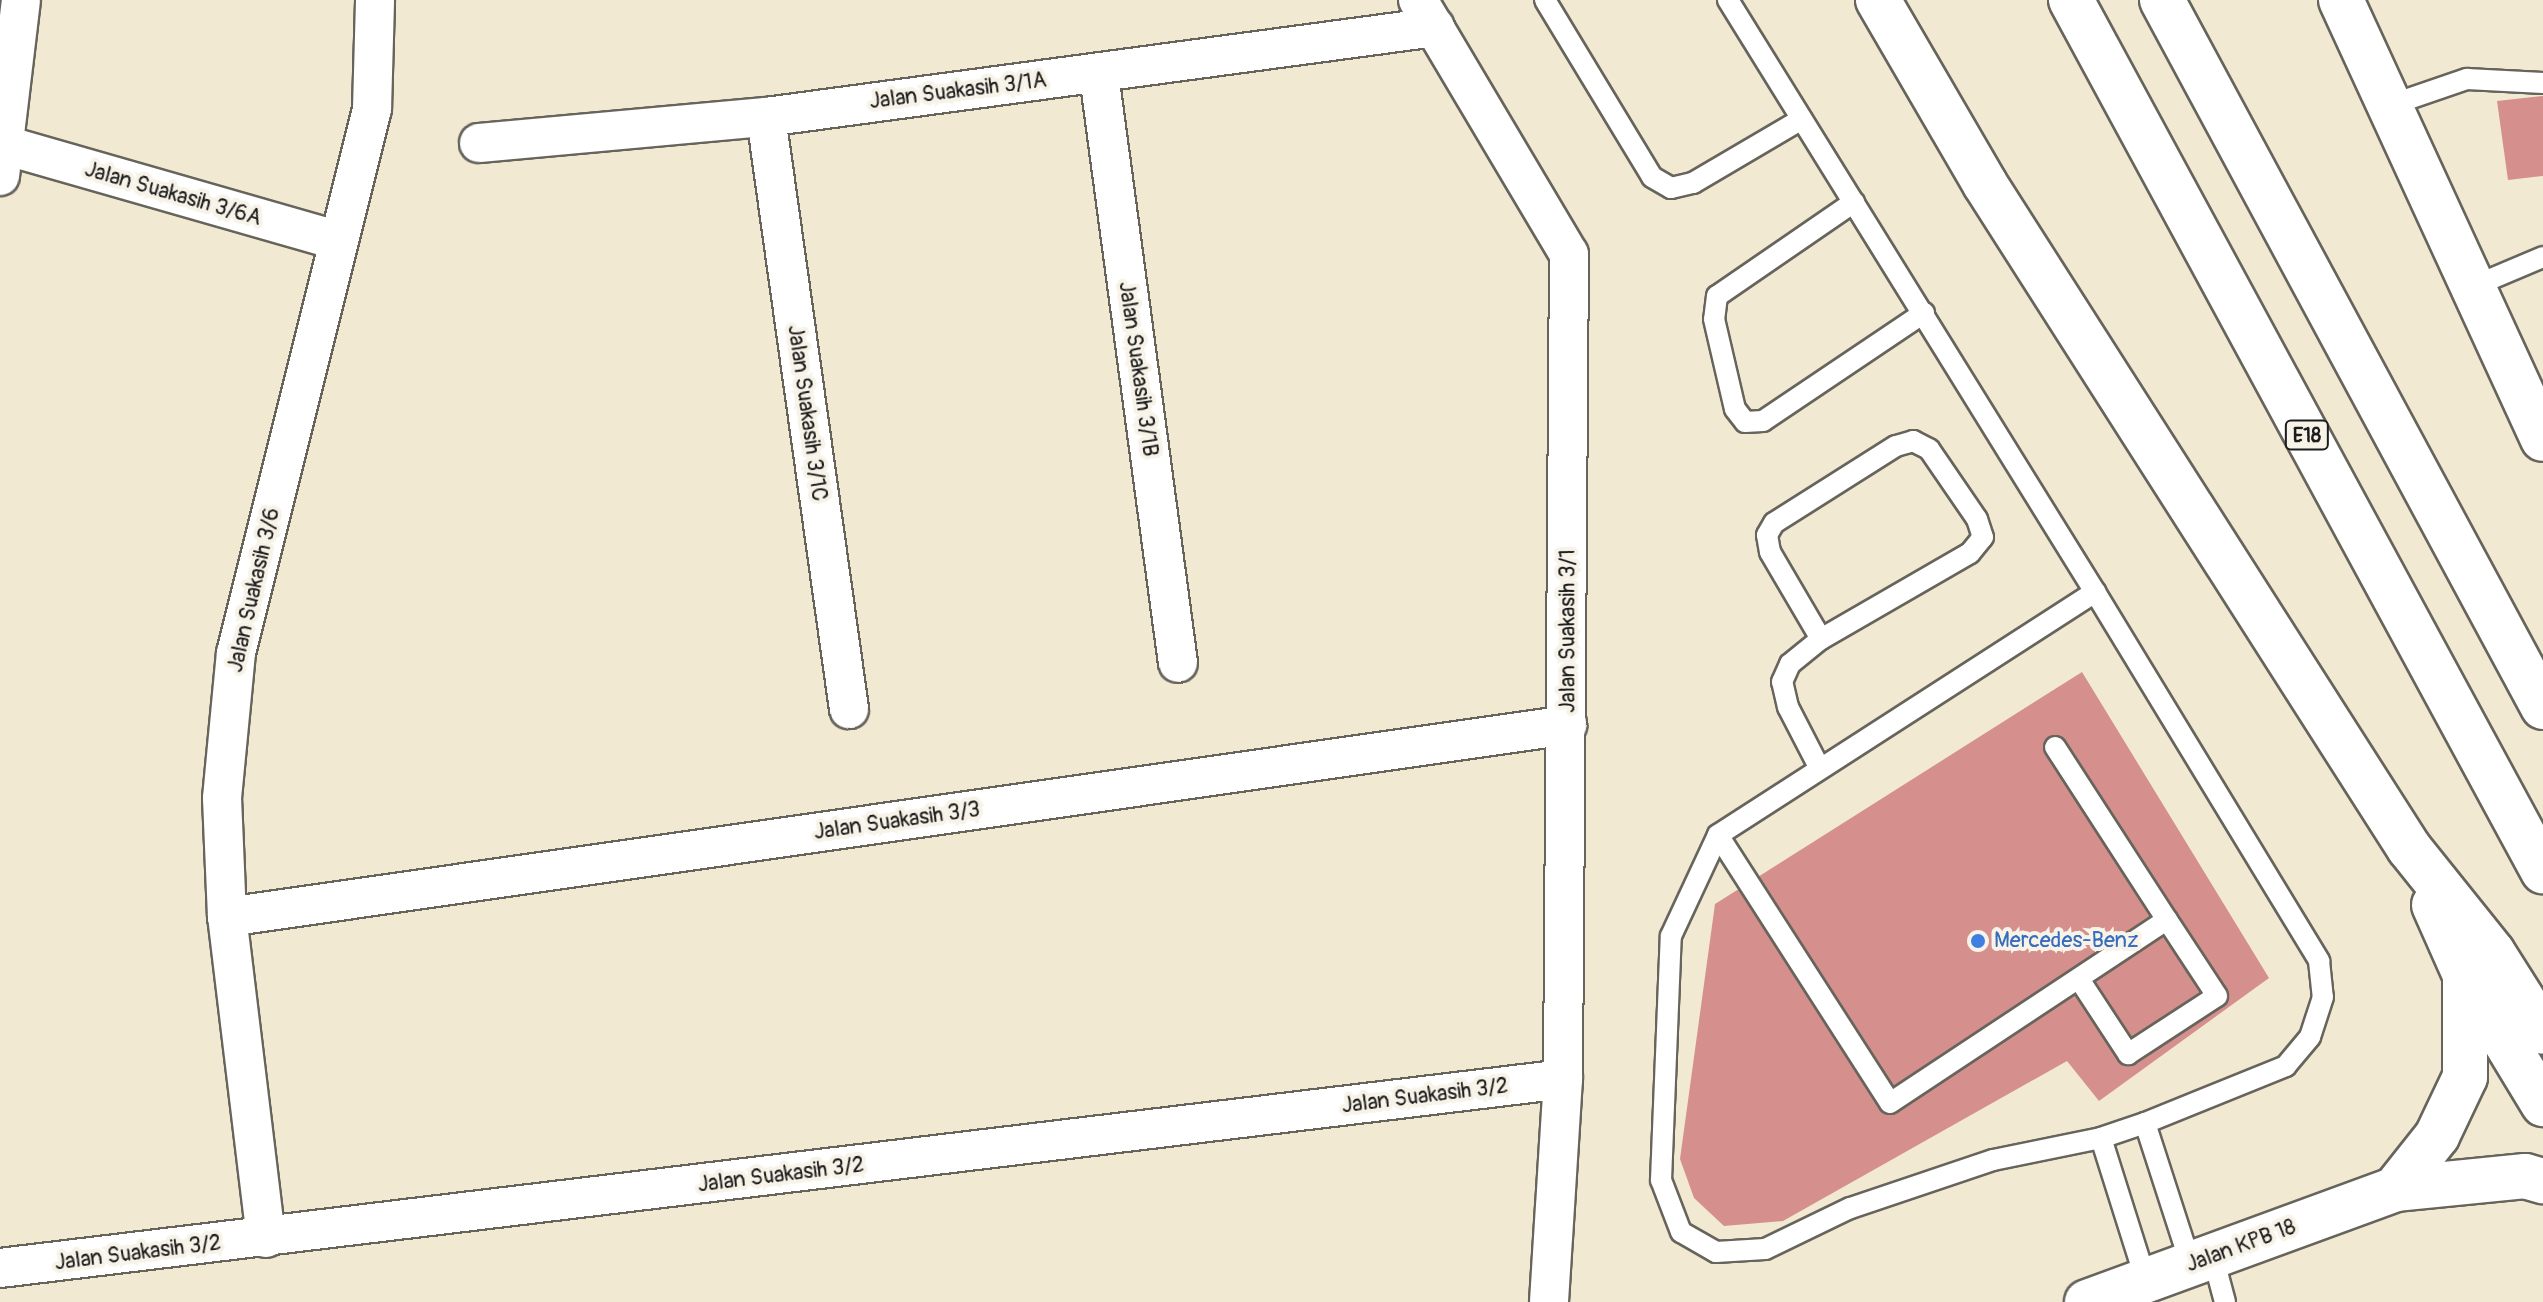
<!DOCTYPE html>
<html>
<head>
<meta charset="utf-8">
<style>
  body { margin:0 }
  #map { position:relative; width:2543px; height:1302px; overflow:hidden; background:#f1e9d2; font-family:Pangolin,sans-serif }
  div>[style] { position:absolute }
  .building>* { inset:0; background:#d5908d }
  .roads { filter:drop-shadow(2px 0 #67645c) drop-shadow(-2px 0 #67645c) drop-shadow(0 2px #67645c) drop-shadow(0 -2px #67645c) }
  .lane>* { height:20px; margin:-10px; padding:0 10px; transform-origin:10px; border-radius:10px; background:#fff }
  .street>* { height:38px; margin:-19px; padding:0 19px; transform-origin:19px; border-radius:19px; background:#fff }
  .secondary>* { height:44px; margin:-22px; padding:0 22px; transform-origin:22px; border-radius:22px; background:#fff }
  .highway>* { height:44px; margin:-22px; padding:0 22px; transform-origin:22px; border-radius:22px; background:#fff }
  .dots>* { width:22px; height:22px; translate:-50% -50%; box-sizing:border-box; border:4px solid #f7f3e8; border-radius:50% }
  span { translate:-50% -50%; white-space:nowrap; text-align:center; line-height:1.15; -webkit-text-stroke:8px #f7f3e8; paint-order:stroke }
  .shield-label span { padding:2px 6px; background:#f7f3e8; border:2px solid; border-radius:6px; -webkit-text-stroke-width:0 }
  .shield-label { font-size:20px; color:#1c1c1c; font-weight:700 }
  .street-label { font-size:22px; color:#1c1c1c }
  .shop-label { font-size:22px; color:#366cbe }
  .left { translate:0 -50%; text-align:left }
</style>
</head>
<body>
<div id="map">
  <div class="building">
    <div style="clip-path:polygon(2543px 96px,2543px 176px,2508px 180px,2497px 101px)"></div>
    <div style="clip-path:polygon(2082px 672px,2269px 978px,2099px 1101px,2067px 1061px,1783px 1221px,1724px 1226px,1694px 1198px,1680px 1159px,1715px 904px)"></div>
  </div>
  <div class="roads">
    <div class="lane">
      <div style="left:1545px;top:0;width:207px;rotate:58.8deg"></div>
      <div style="left:1652px;top:177px;width:22px;rotate:30deg"></div>
      <div style="left:1671px;top:188px;width:23px;rotate:-13deg"></div>
      <div style="left:1693px;top:183px;width:126px;rotate:-30.4deg"></div>
      <div style="left:1728px;top:0;width:697px;rotate:58.2deg"></div>
      <div style="left:2095px;top:592px;width:432px;rotate:58.7deg"></div>
      <div style="left:2319px;top:961px;width:36px;rotate:84deg"></div>
      <div style="left:2323px;top:997px;width:42px;rotate:108deg"></div>
      <div style="left:2310px;top:1037px;width:38px;rotate:130deg"></div>
      <div style="left:2286px;top:1066px;width:152px;rotate:158deg"></div>
      <div style="left:2145px;top:1123px;width:46px;rotate:161.2deg"></div>
      <div style="left:2101px;top:1138px;width:110px;rotate:168.5deg"></div>
      <div style="left:1993px;top:1160px;width:151px;rotate:161.4deg"></div>
      <div style="left:1850px;top:1208px;width:94px;rotate:154.2deg"></div>
      <div style="left:1765px;top:1249px;width:49px;rotate:176.5deg"></div>
      <div style="left:1716px;top:1252px;width:40px;rotate:-150.3deg"></div>
      <div style="left:1681px;top:1232px;width:56px;rotate:-111deg"></div>
      <div style="left:1661px;top:1180px;width:244px;rotate:-87.7deg"></div>
      <div style="left:1671px;top:936px;width:111px;rotate:-65deg"></div>
      <div style="left:1718px;top:835px;width:449px;rotate:-32.8deg"></div>
      <div style="left:2385px;top:107px;width:87px;rotate:-18.9deg"></div>
      <div style="left:2467px;top:79px;width:76px;rotate:3deg"></div>
      <div style="left:1854px;top:202px;width:166px;rotate:145.5deg"></div>
      <div style="left:1717px;top:296px;width:23px;rotate:97deg"></div>
      <div style="left:1714px;top:319px;width:92px;rotate:76.9deg"></div>
      <div style="left:1735px;top:409px;width:16px;rotate:52deg"></div>
      <div style="left:1745px;top:422px;width:18px;rotate:-3deg"></div>
      <div style="left:1763px;top:421px;width:194px;rotate:-33.9deg"></div>
      <div style="left:2472px;top:287px;width:77px;rotate:-22.9deg"></div>
      <div style="left:1819px;top:767px;width:68px;rotate:-117.3deg"></div>
      <div style="left:1788px;top:707px;width:26px;rotate:-103deg"></div>
      <div style="left:1782px;top:682px;width:20px;rotate:-66deg"></div>
      <div style="left:1790px;top:664px;width:40px;rotate:-39deg"></div>
      <div style="left:1821px;top:639px;width:101px;rotate:-120.4deg"></div>
      <div style="left:1770px;top:552px;width:17px;rotate:-100deg"></div>
      <div style="left:1767px;top:535px;width:14px;rotate:-60deg"></div>
      <div style="left:1774px;top:523px;width:144px;rotate:-32.3deg"></div>
      <div style="left:1896px;top:446px;width:18px;rotate:-16deg"></div>
      <div style="left:1913px;top:441px;width:18px;rotate:27deg"></div>
      <div style="left:1929px;top:449px;width:85px;rotate:55.6deg"></div>
      <div style="left:1977px;top:519px;width:19px;rotate:72deg"></div>
      <div style="left:1983px;top:537px;width:21px;rotate:129deg"></div>
      <div style="left:1970px;top:553px;width:172px;rotate:150deg"></div>
      <div style="left:1718px;top:835px;width:318px;rotate:57.3deg"></div>
      <div style="left:1890px;top:1103px;width:332px;rotate:-33.5deg"></div>
      <div style="left:2167px;top:920px;width:206px;rotate:-122.9deg"></div>
      <div style="left:2079px;top:979px;width:90px;rotate:56.8deg"></div>
      <div style="left:2128px;top:1054px;width:106px;rotate:-33.1deg"></div>
      <div style="left:2217px;top:996px;width:91px;rotate:-123.3deg"></div>
      <div style="left:2145px;top:1123px;width:149px;rotate:72.1deg"></div>
      <div style="left:2101px;top:1138px;width:150px;rotate:72.5deg"></div>
      <div style="left:2213px;top:1257px;width:47px;rotate:75.1deg"></div>
    </div>
    <div class="street">
      <div style="left:1418px;top:0;width:295px;rotate:59.3deg"></div>
      <div style="left:1569px;top:254px;width:825px;rotate:90.42deg"></div>
      <div style="left:1563px;top:1079px;width:223px;rotate:93.6deg"></div>
      <div style="left:1099px;top:75px;width:593px;rotate:82.35deg"></div>
      <div style="left:766px;top:117px;width:598px;rotate:82.02deg"></div>
      <div style="left:479px;top:143px;width:288px;rotate:-5.2deg"></div>
      <div style="left:766px;top:117px;width:675px;rotate:-7.66deg"></div>
      <div style="left:8px;top:146px;width:344px;rotate:16deg"></div>
      <div style="left:0;top:176px;width:177px;rotate:-83.2deg"></div>
      <div style="left:227px;top:917px;width:1354px;rotate:-8.15deg"></div>
      <div style="left:266px;top:1238px;width:323px;rotate:-96.9deg"></div>
      <div style="left:227px;top:917px;width:119px;rotate:-92.4deg"></div>
      <div style="left:222px;top:798px;width:146px;rotate:-84.5deg"></div>
      <div style="left:236px;top:653px;width:561px;rotate:-75.96deg"></div>
      <div style="left:372px;top:109px;width:109px;rotate:-88.4deg"></div>
      <div style="left:0;top:1268px;width:1574px;rotate:-6.89deg"></div>
    </div>
    <div class="secondary">
      <div style="left:2395px;top:1189px;width:68px;rotate:-51.6deg"></div>
      <div style="left:2437px;top:1136px;width:65px;rotate:-64.6deg"></div>
      <div style="left:2465px;top:1077px;width:102px;rotate:-90deg"></div>
      <div style="left:2087px;top:1302px;width:328px;rotate:-20.1deg"></div>
      <div style="left:2395px;top:1189px;width:131px;rotate:-5.7deg"></div>
      <div style="left:2525px;top:1176px;width:19px;rotate:16deg"></div>
    </div>
    <div class="highway">
      <div style="left:1878px;top:0;width:213px;rotate:59.8deg"></div>
      <div style="left:1985px;top:184px;width:788px;rotate:57.44deg"></div>
      <div style="left:2409px;top:848px;width:134px;rotate:51.3deg"></div>
      <div style="left:2493px;top:953px;width:93px;rotate:57.7deg"></div>
      <div style="left:2071px;top:0;width:991px;rotate:61.55deg"></div>
      <div style="left:2162px;top:0;width:803px;rotate:61.68deg"></div>
      <div style="left:2341px;top:0;width:483px;rotate:65.3deg"></div>
      <div style="left:2434px;top:905px;width:77px;rotate:66.1deg"></div>
      <div style="left:2465px;top:975px;width:151px;rotate:58.8deg"></div>
    </div>
  </div>
  <div class="dots">
    <div style="left:1978px;top:941px;background:#3f7fe0"></div>
  </div>
  <div class="shield-label">
    <span style="left:2307px;top:435px">E18</span>
  </div>
  <div class="street-label">
    <span style="left:958px;top:91px;rotate:-7deg">Jalan Suakasih 3/1A</span>
    <span style="left:173px;top:194px;rotate:16deg">Jalan Suakasih 3/6A</span>
    <span style="left:1138px;top:369px;rotate:82deg">Jalan Suakasih 3/1B</span>
    <span style="left:807px;top:413px;rotate:82deg">Jalan Suakasih 3/1C</span>
    <span style="left:254px;top:590px;rotate:-77deg">Jalan Suakasih 3/6</span>
    <span style="left:1568px;top:631px;rotate:-90deg">Jalan Suakasih 3/1</span>
    <span style="left:897px;top:821px;rotate:-8deg">Jalan Suakasih 3/3</span>
    <span style="left:1425px;top:1096px;rotate:-7deg">Jalan Suakasih 3/2</span>
    <span style="left:781px;top:1175px;rotate:-7deg">Jalan Suakasih 3/2</span>
    <span style="left:2241px;top:1246px;rotate:-20deg">Jalan KPB 18</span>
    <span style="left:138px;top:1253px;rotate:-7deg">Jalan Suakasih 3/2</span>
  </div>
  <div class="shop-label">
    <span class="left" style="left:1994px;top:941px">Mercedes-Benz</span>
  </div>
</div>
</body>
</html>
